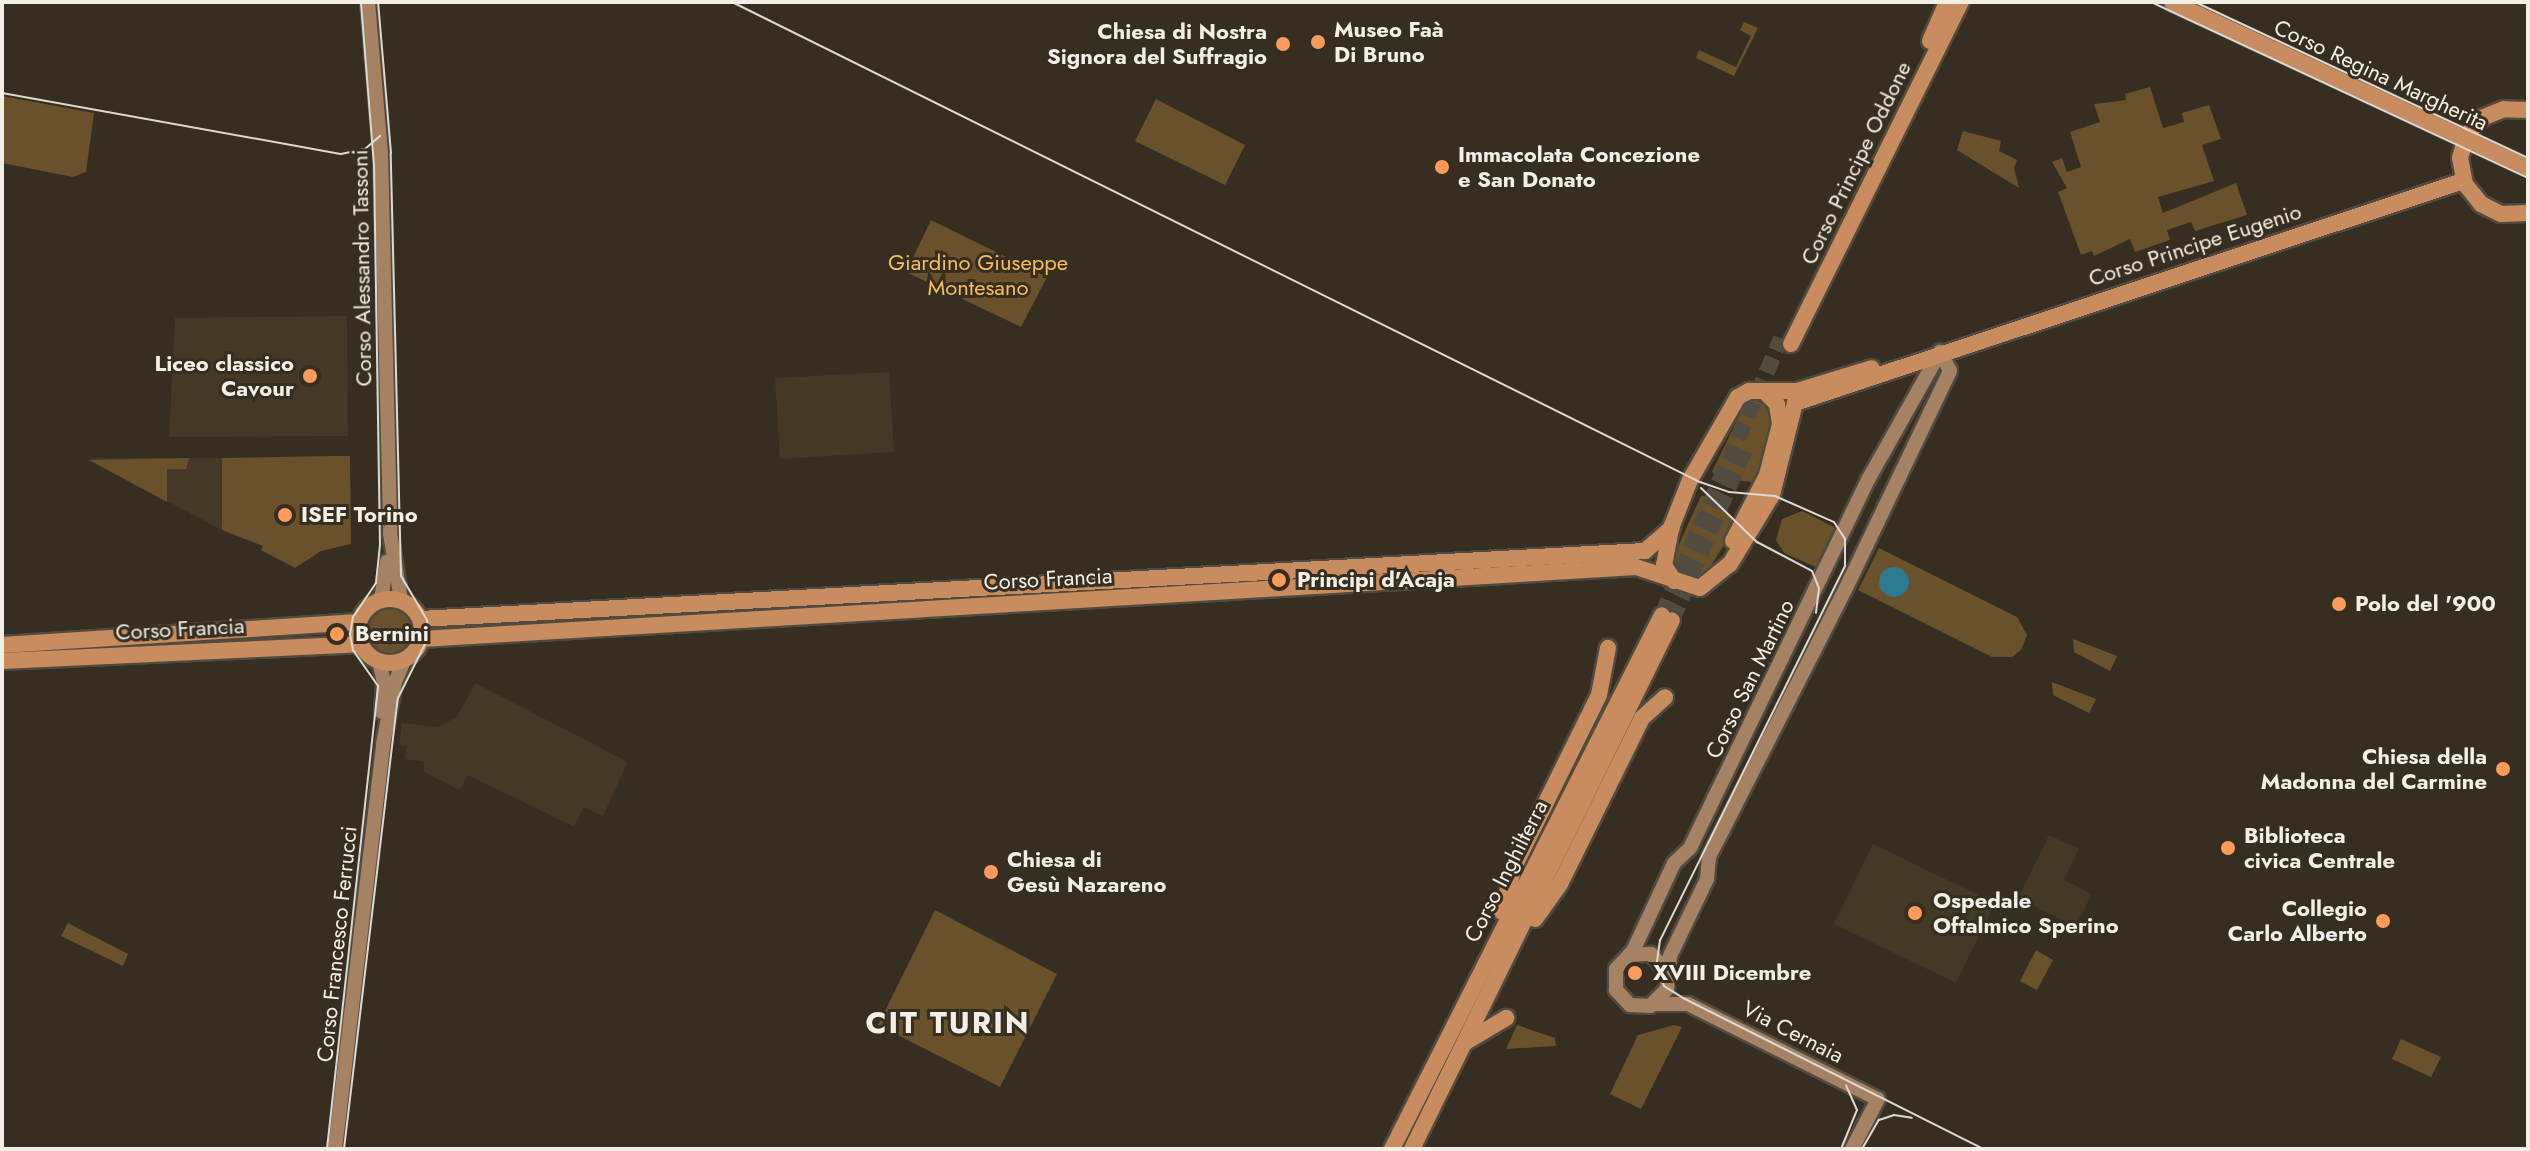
<!DOCTYPE html>
<html>
<head>
<meta charset="utf-8">
<style>
  body { margin:0 }
  #map { position:relative; width:2530px; height:1151px; overflow:hidden; background:#362e21; font-family:Jost,sans-serif }
  div>[style] { position:absolute }
  .built>* { inset:0; background:#443826 }
  .green>* { inset:0; background:#69512c }
  .round { border-radius:50% }
  .water>* { inset:0; background:#2a798e }
  .primary-tunnel>* { height:16px; margin-top:-8px; transform-origin:0; background:repeating-linear-gradient(90deg,#524b3f 0 16px,transparent 0 24px) }
  .roads { filter:drop-shadow(2px 0 #514a3f) drop-shadow(-2px 0 #514a3f) drop-shadow(0 2px #514a3f) drop-shadow(0 -2px #514a3f) }
  .secondary>* { height:14px; margin:-7px; padding:0 7px; transform-origin:7px; border-radius:7px; background:#a58264 }
  .primary>* { height:16px; margin:-8px; padding:0 8px; transform-origin:8px; border-radius:8px; background:#c98c5e }
  .primary>.ring { margin:-8px; padding:0; box-sizing:content-box; background:none; border:16px solid #c98c5e; border-radius:50% }
  .tram>* { height:2px; margin:-1px; padding:0 1px; transform-origin:1px; border-radius:1px; background:#ded9d0 }
  .dots>* { width:22px; height:22px; translate:-50% -50%; box-sizing:border-box; border:4px solid #362e21; border-radius:50% }
  span { translate:-50% -50%; white-space:nowrap; text-align:center; line-height:1.15; -webkit-text-stroke:6px #362e21; paint-order:stroke }
  .poi-label { font-size:22px; color:#f3eee6; font-weight:700 }
  .left { translate:0 -50%; text-align:left }
  .right { translate:-100% -50%; text-align:right }
  .street-label { font-size:22px; color:#f3eee6 }
  .park-label { font-size:22px; color:#f9bc5c }
  .district-label { font-size:30px; color:#f3eee6; font-weight:700; letter-spacing:2px }
  .frame { position:absolute; inset:0; border:4px solid #f3eee6; pointer-events:none }
</style>
</head>
<body>
<div id="map">
  <div class="built">
    <div style="clip-path:polygon(347px 316px,348px 436px,169px 437px,175px 318px)"></div>
    <div style="clip-path:polygon(889px 372px,894px 452px,780px 459px,775px 378px)"></div>
    <div style="clip-path:polygon(222px 458px,222px 530px,89px 460px,91px 458px)"></div>
    <div style="clip-path:polygon(475px 683px,628px 762px,603px 816px,584px 807px,574px 827px,468px 775px,460px 790px,424px 772px,424px 762px,405px 759px,407px 746px,399px 745px,402px 723px,437px 727px,457px 717px)"></div>
    <div style="clip-path:polygon(2049px 835px,2079px 849px,2064px 880px,2092px 894px,2075px 926px,2018px 898px)"></div>
    <div style="clip-path:polygon(1873px 844px,1995px 903px,1956px 983px,1834px 924px)"></div>
  </div>
  <div class="green">
    <div style="clip-path:polygon(1744px 22px,1758px 28px,1734px 76px,1696px 58px,1699px 50px,1736px 67px,1751px 36px,1740px 30px)"></div>
    <div style="clip-path:polygon(2150px 87px,2163px 128px,2184px 122px,2182px 113px,2209px 105px,2221px 139px,2202px 145px,2214px 181px,2158px 197px,2163px 213px,2236px 183px,2247px 215px,2195px 231px,2191px 222px,2167px 230px,2170px 240px,2135px 252px,2130px 239px,2094px 256px,2092px 251px,2081px 255px,2058px 192px,2067px 188px,2052px 162px,2062px 158px,2067px 172px,2081px 167px,2070px 132px,2100px 122px,2094px 104px,2126px 100px,2125px 94px)"></div>
    <div style="clip-path:polygon(2px 96px,94px 113px,86px 172px,73px 177px,2px 163px)"></div>
    <div style="clip-path:polygon(1156px 99px,1245px 145px,1225px 185px,1135px 141px)"></div>
    <div style="clip-path:polygon(1963px 131px,2001px 141px,1999px 151px,2017px 160px,2014px 168px,2019px 188px,1957px 150px)"></div>
    <div style="clip-path:polygon(931px 220px,1047px 277px,1021px 327px,906px 272px)"></div>
    <div style="clip-path:polygon(1755px 400px,1772px 408px,1775px 416px,1758px 483px,1728px 479px,1712px 472px,1745px 404px)"></div>
    <div style="clip-path:polygon(332px 456px,350px 456px,351px 544px,321px 551px,295px 568px,261px 550px,263px 546px,222px 530px,222px 458px)"></div>
    <div style="clip-path:polygon(189px 458px,186px 469px,167px 469px,167px 502px,89px 460px)"></div>
    <div style="clip-path:polygon(1701px 496px,1710px 497px,1737px 524px,1707px 572px,1695px 578px,1671px 562px)"></div>
    <div style="clip-path:polygon(1802px 511px,1836px 528px,1818px 568px,1784px 553px,1776px 540px,1782px 519px)"></div>
    <div style="clip-path:polygon(1879px 548px,2017px 617px,2027px 635px,2021px 650px,2012px 657px,1992px 657px,1858px 590px)"></div>
    <div class="round" style="left:367px;top:608px;width:46px;height:46px"></div>
    <div style="clip-path:polygon(2073px 639px,2117px 656px,2110px 671px,2074px 652px)"></div>
    <div style="clip-path:polygon(2052px 682px,2096px 699px,2089px 713px,2053px 695px)"></div>
    <div style="clip-path:polygon(935px 910px,1057px 974px,1000px 1087px,878px 1025px)"></div>
    <div style="clip-path:polygon(68px 923px,128px 954px,123px 966px,61px 936px)"></div>
    <div style="clip-path:polygon(2036px 950px,2053px 960px,2037px 990px,2020px 981px)"></div>
    <div style="clip-path:polygon(1517px 1025px,1555px 1038px,1556px 1046px,1506px 1049px)"></div>
    <div style="clip-path:polygon(1674px 1025px,1682px 1027px,1641px 1109px,1610px 1094px,1638px 1035px)"></div>
    <div style="clip-path:polygon(2401px 1039px,2441px 1057px,2431px 1077px,2392px 1059px)"></div>
  </div>
  <div class="water">
    <div class="round" style="left:1879px;top:567px;width:30px;height:30px"></div>
  </div>
  <div class="primary-tunnel">
    <div style="left:1662px;top:615px;width:301px;rotate:-66.7deg"></div>
    <div style="left:1672px;top:620px;width:190px;rotate:-66.8deg"></div>
  </div>
  <div class="roads">
    <div class="secondary">
      <div style="left:368px;top:2px;width:152px;rotate:85.1deg"></div>
      <div style="left:381px;top:153px;width:380px;rotate:88.6deg"></div>
      <div style="left:390px;top:533px;width:68px;rotate:80.7deg"></div>
      <div style="left:1940px;top:352px;width:21px;rotate:62deg"></div>
      <div style="left:1950px;top:371px;width:238px;rotate:115.6deg"></div>
      <div style="left:1847px;top:586px;width:304px;rotate:117deg"></div>
      <div style="left:1709px;top:857px;width:22px;rotate:95deg"></div>
      <div style="left:1707px;top:879px;width:85px;rotate:115.7deg"></div>
      <div style="left:1670px;top:956px;width:33px;rotate:95deg"></div>
      <div style="left:1667px;top:989px;width:24px;rotate:135deg"></div>
      <div style="left:1650px;top:1006px;width:20px;rotate:-177deg"></div>
      <div style="left:1630px;top:1005px;width:21px;rotate:-133deg"></div>
      <div style="left:1616px;top:990px;width:21px;rotate:-90deg"></div>
      <div style="left:1616px;top:969px;width:25px;rotate:-47deg"></div>
      <div style="left:1633px;top:951px;width:97px;rotate:-65deg"></div>
      <div style="left:1674px;top:863px;width:22px;rotate:-43deg"></div>
      <div style="left:1690px;top:848px;width:411px;rotate:-64.2deg"></div>
      <div style="left:1869px;top:478px;width:145px;rotate:-60.6deg"></div>
      <div style="left:381px;top:600px;width:39px;rotate:-81deg"></div>
      <div style="left:379px;top:661px;width:23px;rotate:77deg"></div>
      <div style="left:384px;top:683px;width:29px;rotate:94deg"></div>
      <div style="left:1629px;top:955px;width:22px;rotate:-3deg"></div>
      <div style="left:1651px;top:954px;width:25px;rotate:48deg"></div>
      <div style="left:1655px;top:1004px;width:33px"></div>
      <div style="left:1688px;top:1004px;width:212px;rotate:26.6deg"></div>
      <div style="left:1878px;top:1099px;width:56px;rotate:117.5deg"></div>
      <div style="left:335px;top:1149px;width:408px;rotate:-83.2deg"></div>
      <div style="left:383px;top:744px;width:63px;rotate:-79deg"></div>
      <div style="left:395px;top:682px;width:25px;rotate:-67deg"></div>
    </div>
    <div class="primary">
      <div style="left:2172px;top:2px;width:393px;rotate:25deg"></div>
      <div style="left:1930px;top:41px;width:43px;rotate:-66.4deg"></div>
      <div style="left:2528px;top:110px;width:24px;rotate:-178deg"></div>
      <div style="left:2504px;top:109px;width:24px;rotate:158deg"></div>
      <div style="left:2482px;top:118px;width:24px;rotate:132deg"></div>
      <div style="left:2466px;top:136px;width:23px;rotate:105deg"></div>
      <div style="left:2460px;top:158px;width:26px;rotate:79deg"></div>
      <div style="left:2465px;top:184px;width:26px;rotate:51deg"></div>
      <div style="left:2481px;top:204px;width:22px;rotate:27deg"></div>
      <div style="left:2501px;top:214px;width:27px;rotate:-2deg"></div>
      <div style="left:1791px;top:344px;width:382px;rotate:-63.6deg"></div>
      <div style="left:1733px;top:541px;width:74px;rotate:-62.7deg"></div>
      <div style="left:1767px;top:475px;width:53px;rotate:-75.7deg"></div>
      <div style="left:1780px;top:424px;width:20px;rotate:-99deg"></div>
      <div style="left:1777px;top:404px;width:18px;rotate:-135deg"></div>
      <div style="left:1674px;top:581px;width:19px;rotate:-122deg"></div>
      <div style="left:1664px;top:565px;width:38px;rotate:-79deg"></div>
      <div style="left:1671px;top:528px;width:52px;rotate:-68.4deg"></div>
      <div style="left:1690px;top:480px;width:96px;rotate:-60deg"></div>
      <div style="left:1738px;top:397px;width:13px;rotate:-29deg"></div>
      <div style="left:1749px;top:391px;width:48px"></div>
      <div style="left:1797px;top:391px;width:78px;rotate:-17deg"></div>
      <div class="ring" style="left:358px;top:599px;width:48px;height:48px"></div>
      <div style="left:420px;top:619px;width:1227px;rotate:-3.18deg"></div>
      <div style="left:1645px;top:551px;width:35px;rotate:-41deg"></div>
      <div style="left:421px;top:639px;width:1217px;rotate:-3.39deg"></div>
      <div style="left:1636px;top:567px;width:67px;rotate:18.2deg"></div>
      <div style="left:1700px;top:588px;width:38px;rotate:-39deg"></div>
      <div style="left:1730px;top:564px;width:81px;rotate:-58.7deg"></div>
      <div style="left:1772px;top:495px;width:95px;rotate:-76deg"></div>
      <div style="left:1795px;top:403px;width:704px;rotate:-18.38deg"></div>
      <div style="left:2px;top:645px;width:357px;rotate:-3.7deg"></div>
      <div style="left:2px;top:661px;width:358px;rotate:-2.7deg"></div>
      <div style="left:1502px;top:912px;width:47px;rotate:-75.1deg"></div>
      <div style="left:1514px;top:867px;width:192px;rotate:-63.7deg"></div>
      <div style="left:1599px;top:695px;width:48px;rotate:-79.2deg"></div>
      <div style="left:1535px;top:919px;width:43px;rotate:-54.5deg"></div>
      <div style="left:1560px;top:884px;width:185px;rotate:-63.7deg"></div>
      <div style="left:1642px;top:718px;width:31px;rotate:-42deg"></div>
      <div style="left:1466px;top:1042px;width:47px;rotate:-31deg"></div>
      <div style="left:1392px;top:1149px;width:598px;rotate:-63.18deg"></div>
      <div style="left:1412px;top:1149px;width:589px;rotate:-63.83deg"></div>
    </div>
  </div>
  <div class="tram">
    <div style="left:732px;top:2px;width:1080px;rotate:26.38deg"></div>
    <div style="left:1700px;top:482px;width:31px;rotate:19deg"></div>
    <div style="left:1729px;top:492px;width:46px;rotate:5deg"></div>
    <div style="left:1775px;top:496px;width:64px;rotate:23.8deg"></div>
    <div style="left:1834px;top:522px;width:20px;rotate:57deg"></div>
    <div style="left:1845px;top:539px;width:27px;rotate:90deg"></div>
    <div style="left:1845px;top:566px;width:417px;rotate:116.3deg"></div>
    <div style="left:1660px;top:940px;width:27px;rotate:98deg"></div>
    <div style="left:1656px;top:967px;width:21px;rotate:67deg"></div>
    <div style="left:1664px;top:986px;width:22px;rotate:32deg"></div>
    <div style="left:1683px;top:998px;width:336px;rotate:26.7deg"></div>
    <div style="left:2151px;top:2px;width:416px;rotate:25deg"></div>
    <div style="left:2195px;top:2px;width:368px;rotate:25.1deg"></div>
    <div style="left:2px;top:93px;width:344px;rotate:10.2deg"></div>
    <div style="left:341px;top:154px;width:25px;rotate:-12deg"></div>
    <div style="left:365px;top:149px;width:20px;rotate:-41deg"></div>
    <div style="left:1701px;top:488px;width:78px;rotate:44deg"></div>
    <div style="left:1757px;top:542px;width:62px;rotate:27.8deg"></div>
    <div style="left:1812px;top:571px;width:18px;rotate:68deg"></div>
    <div style="left:1819px;top:588px;width:25px;rotate:97deg"></div>
    <div style="left:327px;top:1149px;width:466px;rotate:-83.7deg"></div>
    <div style="left:378px;top:686px;width:44px;rotate:-124.8deg"></div>
    <div style="left:353px;top:650px;width:16px;rotate:-101deg"></div>
    <div style="left:350px;top:634px;width:17px;rotate:-80deg"></div>
    <div style="left:353px;top:617px;width:41px;rotate:-55.9deg"></div>
    <div style="left:376px;top:583px;width:38px;rotate:-84deg"></div>
    <div style="left:380px;top:545px;width:380px;rotate:-90.9deg"></div>
    <div style="left:374px;top:165px;width:164px;rotate:-94.6deg"></div>
    <div style="left:344px;top:1149px;width:454px;rotate:-83.2deg"></div>
    <div style="left:398px;top:698px;width:69px;rotate:-63.4deg"></div>
    <div style="left:429px;top:636px;width:16px;rotate:-97deg"></div>
    <div style="left:427px;top:620px;width:51px;rotate:-120.6deg"></div>
    <div style="left:401px;top:576px;width:423px;rotate:-91.4deg"></div>
    <div style="left:391px;top:153px;width:152px;rotate:-94.9deg"></div>
    <div style="left:1841px;top:1149px;width:42px;rotate:-67.7deg"></div>
    <div style="left:1857px;top:1110px;width:27px;rotate:-114deg"></div>
    <div style="left:1862px;top:1149px;width:34px;rotate:-60deg"></div>
    <div style="left:1879px;top:1120px;width:16px;rotate:-18deg"></div>
    <div style="left:1894px;top:1115px;width:18px;rotate:9deg"></div>
  </div>
  <div class="dots">
    <div style="left:1318px;top:42px;background:#ff9b5a"></div>
    <div style="left:1283px;top:44px;background:#ff9b5a"></div>
    <div style="left:1442px;top:167px;background:#ff9b5a"></div>
    <div style="left:310px;top:376px;background:#ff9b5a"></div>
    <div style="left:285px;top:515px;background:#ff9b5a"></div>
    <div style="left:1279px;top:580px;background:#ff9b5a"></div>
    <div style="left:2339px;top:604px;background:#ff9b5a"></div>
    <div style="left:337px;top:634px;background:#ff9b5a"></div>
    <div style="left:2503px;top:769px;background:#ff9b5a"></div>
    <div style="left:2228px;top:848px;background:#ff9b5a"></div>
    <div style="left:991px;top:872px;background:#ff9b5a"></div>
    <div style="left:1915px;top:913px;background:#ff9b5a"></div>
    <div style="left:2383px;top:921px;background:#ff9b5a"></div>
    <div style="left:1635px;top:973px;background:#ff9b5a"></div>
  </div>
  <div class="poi-label">
    <span class="left" style="left:1334px;top:42px">Museo Faà<br>Di Bruno</span>
    <span class="right" style="left:1267px;top:44px">Chiesa di Nostra<br>Signora del Suffragio</span>
    <span class="left" style="left:1458px;top:167px">Immacolata Concezione<br>e San Donato</span>
    <span class="right" style="left:294px;top:376px">Liceo classico<br>Cavour</span>
    <span class="left" style="left:301px;top:515px">ISEF Torino</span>
    <span class="left" style="left:1297px;top:580px">Principi d'Acaja</span>
    <span class="left" style="left:2355px;top:604px">Polo del '900</span>
    <span class="left" style="left:355px;top:634px">Bernini</span>
    <span class="right" style="left:2487px;top:769px">Chiesa della<br>Madonna del Carmine</span>
    <span class="left" style="left:2244px;top:848px">Biblioteca<br>civica Centrale</span>
    <span class="left" style="left:1007px;top:872px">Chiesa di<br>Gesù Nazareno</span>
    <span class="left" style="left:1933px;top:913px">Ospedale<br>Oftalmico Sperino</span>
    <span class="right" style="left:2367px;top:921px">Collegio<br>Carlo Alberto</span>
    <span class="left" style="left:1653px;top:973px">XVIII Dicembre</span>
  </div>
  <div class="street-label">
    <span style="left:2381px;top:75px;rotate:25deg">Corso Regina Margherita</span>
    <span style="left:1856px;top:163px;rotate:-64deg">Corso Principe Oddone</span>
    <span style="left:2195px;top:245px;rotate:-18deg">Corso Principe Eugenio</span>
    <span style="left:362px;top:268px;rotate:-91deg">Corso Alessandro Tassoni</span>
    <span style="left:1048px;top:579px;rotate:-3deg">Corso Francia</span>
    <span style="left:180px;top:629px;rotate:-3deg">Corso Francia</span>
    <span style="left:1750px;top:679px;rotate:-64deg">Corso San Martino</span>
    <span style="left:1506px;top:871px;rotate:-63deg">Corso Inghilterra</span>
    <span style="left:337px;top:944px;rotate:-84deg">Corso Francesco Ferrucci</span>
    <span style="left:1793px;top:1032px;rotate:27deg">Via Cernaia</span>
  </div>
  <div class="park-label">
    <span style="left:978px;top:275px">Giardino Giuseppe<br>Montesano</span>
  </div>
  <div class="district-label">
    <span style="left:948px;top:1023px">CIT TURIN</span>
  </div>
  <div class="frame"></div>
</div>
</body>
</html>
